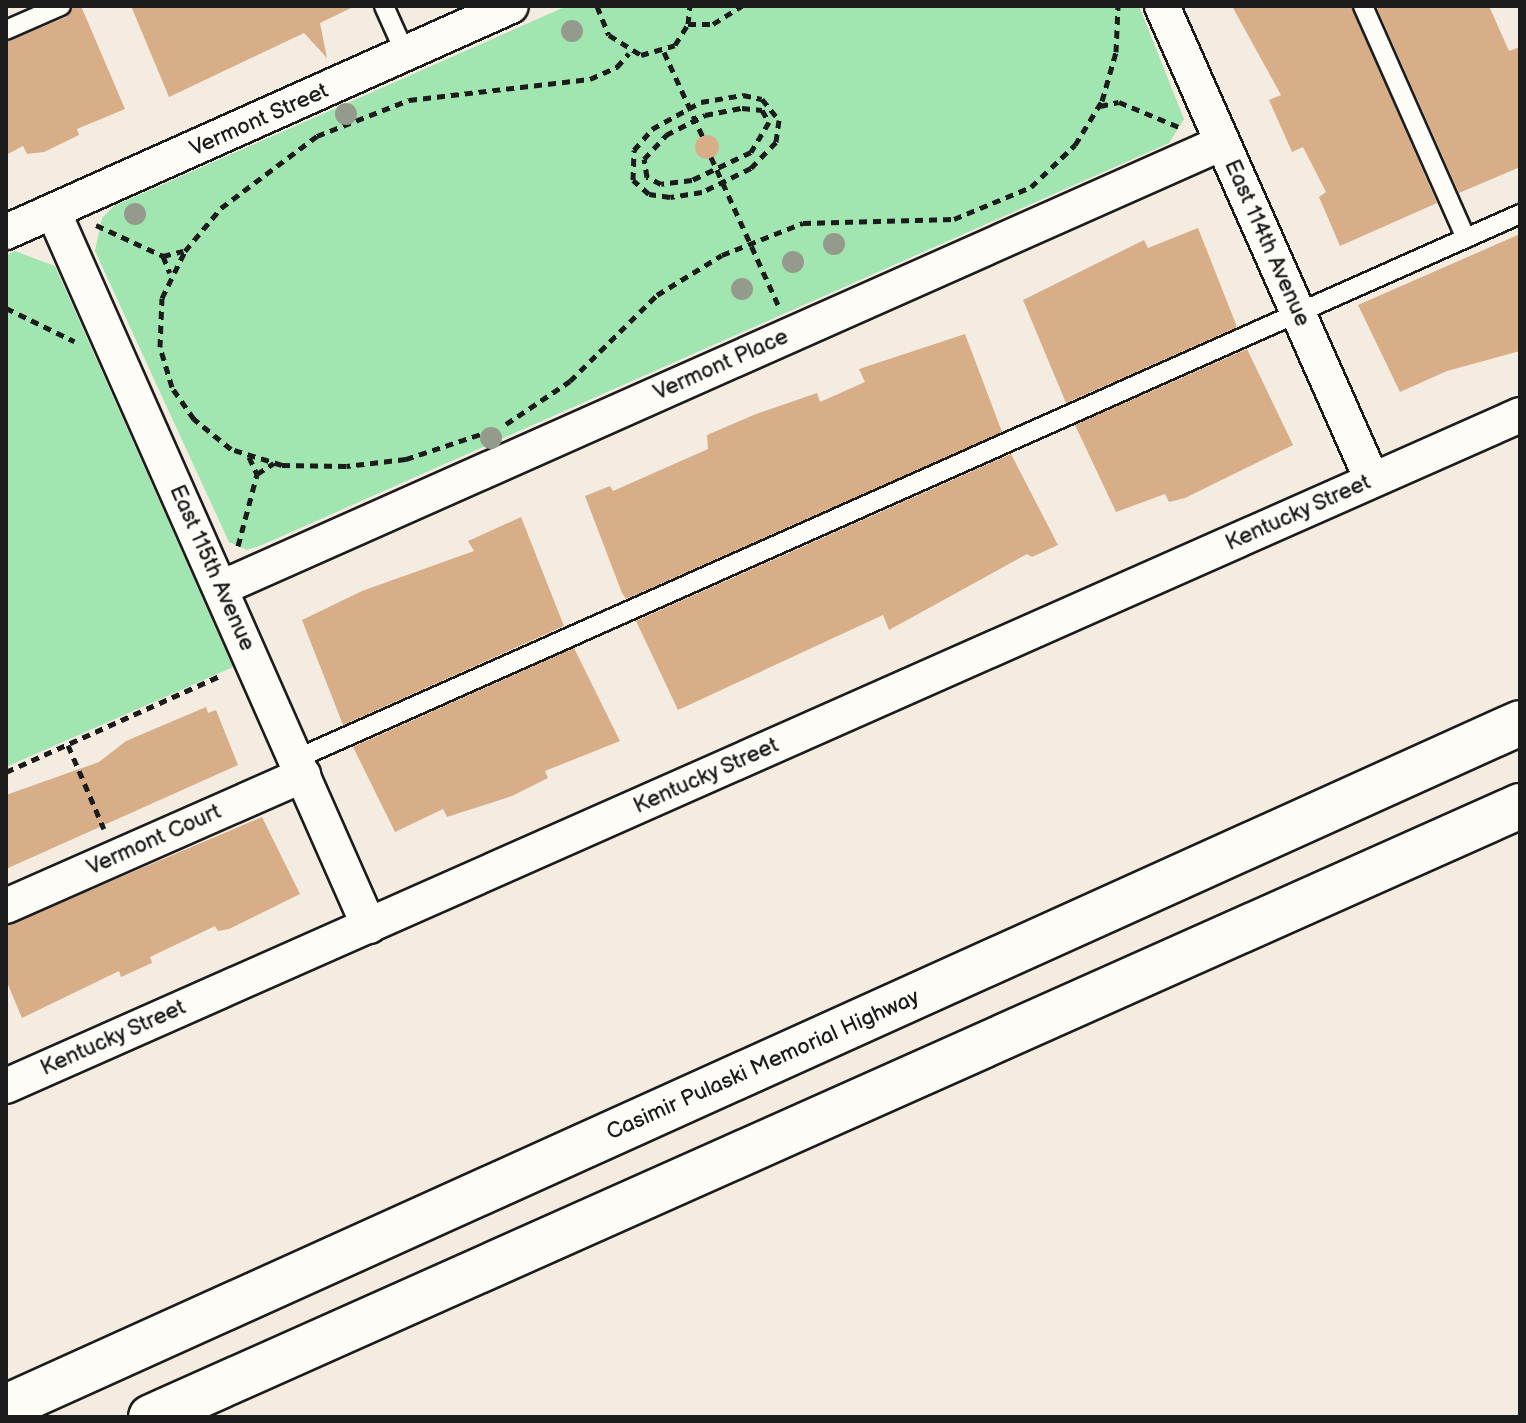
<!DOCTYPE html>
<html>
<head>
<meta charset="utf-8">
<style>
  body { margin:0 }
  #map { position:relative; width:1526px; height:1423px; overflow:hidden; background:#f5ece1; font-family:"Balsamiq Sans",sans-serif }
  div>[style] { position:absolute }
  .green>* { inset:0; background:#a1e5b0 }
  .building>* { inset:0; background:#d7ae88 }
  .round { border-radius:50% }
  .path>* { height:5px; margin-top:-2.5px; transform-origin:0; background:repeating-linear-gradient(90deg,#1c1c1c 0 8px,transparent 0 14px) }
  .roads { filter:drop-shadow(2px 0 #1c1c1c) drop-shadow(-2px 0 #1c1c1c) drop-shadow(0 2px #1c1c1c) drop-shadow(0 -2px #1c1c1c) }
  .service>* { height:18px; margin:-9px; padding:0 9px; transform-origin:9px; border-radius:9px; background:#fdfcf7 }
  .minor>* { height:34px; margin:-17px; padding:0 17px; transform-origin:17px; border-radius:17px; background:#fdfcf7 }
  .motorway>* { height:44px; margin:-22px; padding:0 22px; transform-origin:22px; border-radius:22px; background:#fdfcf7 }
  .trees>* { width:22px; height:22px; margin:-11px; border-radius:50%; background:#949b8d }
  span { translate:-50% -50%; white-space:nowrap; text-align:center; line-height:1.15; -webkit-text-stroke:6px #fdfcf7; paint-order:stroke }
  .street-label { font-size:22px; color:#1c1c1c }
  .frame { position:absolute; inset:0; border:8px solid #1c1c1c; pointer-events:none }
</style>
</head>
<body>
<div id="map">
  <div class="green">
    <div style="clip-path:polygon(567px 6px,1139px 6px,1184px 119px,1169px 143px,262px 545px,247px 550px,229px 542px,95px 251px,102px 218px,114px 206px)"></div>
    <div style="clip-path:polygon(15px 251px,55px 266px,233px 667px,6px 767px,6px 255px)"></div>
  </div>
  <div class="building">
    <div style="clip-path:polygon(73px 6px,81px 6px,125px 109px,77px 129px,79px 135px,44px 152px,27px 154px,23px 146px,6px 155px,6px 42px,66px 17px)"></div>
    <div style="clip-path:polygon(131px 6px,355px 6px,320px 23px,327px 58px,304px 33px,169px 97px)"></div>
    <div style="clip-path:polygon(1232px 6px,1351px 6px,1437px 203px,1340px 246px,1319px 197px,1326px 192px,1303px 147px,1292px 152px,1269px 100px,1281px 95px)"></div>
    <div style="clip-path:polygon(1376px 6px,1489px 6px,1509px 51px,1520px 47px,1520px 167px,1459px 193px)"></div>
    <div class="round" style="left:695px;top:135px;width:24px;height:24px"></div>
    <div style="clip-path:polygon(1198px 228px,1237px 327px,1066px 403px,1023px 300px,1144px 240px,1148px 248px)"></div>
    <div style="clip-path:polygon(1520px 234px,1520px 351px,1447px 371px,1400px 392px,1358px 305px)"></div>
    <div style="clip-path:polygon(965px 334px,1002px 432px,626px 599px,622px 593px,585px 496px,610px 486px,613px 491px,708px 449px,707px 435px,756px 414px,817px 393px,820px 402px,865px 382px,859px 369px)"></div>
    <div style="clip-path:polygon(1247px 349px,1293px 445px,1185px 498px,1169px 502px,1165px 494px,1116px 512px,1075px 425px)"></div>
    <div style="clip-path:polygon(1011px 454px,1058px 545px,1032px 557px,1027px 554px,889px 630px,883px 615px,678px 710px,636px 621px)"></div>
    <div style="clip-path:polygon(521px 517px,564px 626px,343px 725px,302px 620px,362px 591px,474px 551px,468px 541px)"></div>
    <div style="clip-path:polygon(574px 648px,620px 741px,545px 771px,548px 778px,512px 796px,447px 817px,443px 809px,395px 832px,353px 747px)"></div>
    <div style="clip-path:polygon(206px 707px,208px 713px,216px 710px,238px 765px,6px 869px,6px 795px,99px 762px,126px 741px)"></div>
    <div style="clip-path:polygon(262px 817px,300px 894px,229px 929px,218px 931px,215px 926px,150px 957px,152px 963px,121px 977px,119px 971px,22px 1018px,6px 980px,6px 926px)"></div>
  </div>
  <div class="path">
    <div style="left:597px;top:6px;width:31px;rotate:68deg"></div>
    <div style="left:609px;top:35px;width:38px;rotate:32deg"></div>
    <div style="left:641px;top:55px;width:35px;rotate:-16deg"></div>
    <div style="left:675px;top:45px;width:25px;rotate:-58deg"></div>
    <div style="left:688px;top:24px;width:18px;rotate:-84deg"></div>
    <div style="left:688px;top:24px;width:25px"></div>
    <div style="left:713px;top:24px;width:34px;rotate:-32deg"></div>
    <div style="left:664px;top:52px;width:94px;rotate:65.4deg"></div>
    <div style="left:743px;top:95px;width:19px;rotate:12deg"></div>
    <div style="left:762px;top:99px;width:27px;rotate:51deg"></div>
    <div style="left:779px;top:120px;width:22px;rotate:98deg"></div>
    <div style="left:776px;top:142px;width:36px;rotate:134deg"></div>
    <div style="left:751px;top:168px;width:55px;rotate:153.9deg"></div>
    <div style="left:702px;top:192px;width:32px;rotate:171deg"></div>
    <div style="left:670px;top:197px;width:21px;rotate:-172deg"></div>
    <div style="left:649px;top:194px;width:21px;rotate:-139deg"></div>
    <div style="left:633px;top:180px;width:30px;rotate:-88deg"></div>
    <div style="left:634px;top:150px;width:28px;rotate:-49deg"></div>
    <div style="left:652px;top:129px;width:56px;rotate:-28.9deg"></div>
    <div style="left:701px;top:102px;width:43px;rotate:-9.5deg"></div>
    <div style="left:1100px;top:106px;width:19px;rotate:-12deg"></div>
    <div style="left:1119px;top:102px;width:65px;rotate:22.6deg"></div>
    <div style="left:742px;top:108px;width:20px;rotate:6deg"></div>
    <div style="left:762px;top:110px;width:14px;rotate:60deg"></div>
    <div style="left:769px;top:122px;width:35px;rotate:121deg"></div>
    <div style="left:751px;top:152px;width:65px;rotate:154.6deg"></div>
    <div style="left:692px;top:180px;width:31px;rotate:173deg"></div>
    <div style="left:661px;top:184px;width:16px;rotate:-153deg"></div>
    <div style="left:647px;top:177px;width:18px;rotate:-99deg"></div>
    <div style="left:644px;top:159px;width:33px;rotate:-47deg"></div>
    <div style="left:666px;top:135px;width:44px;rotate:-27.1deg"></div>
    <div style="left:705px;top:115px;width:38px;rotate:-11deg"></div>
    <div style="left:711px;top:157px;width:167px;rotate:65.6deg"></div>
    <div style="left:96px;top:225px;width:74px;rotate:24.8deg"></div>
    <div style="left:163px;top:256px;width:21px;rotate:-14deg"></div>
    <div style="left:163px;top:256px;width:18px;rotate:68deg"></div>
    <div style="left:6px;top:308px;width:76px;rotate:25.9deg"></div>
    <div style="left:506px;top:424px;width:77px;rotate:-33.9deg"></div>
    <div style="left:570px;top:381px;width:122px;rotate:-44.7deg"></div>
    <div style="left:657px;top:295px;width:76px;rotate:-31.6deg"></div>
    <div style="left:722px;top:255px;width:87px;rotate:-21.6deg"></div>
    <div style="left:803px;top:223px;width:151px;rotate:-1.5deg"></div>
    <div style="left:954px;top:219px;width:83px;rotate:-22.6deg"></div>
    <div style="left:1031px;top:187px;width:61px;rotate:-43.7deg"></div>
    <div style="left:1075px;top:145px;width:52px;rotate:-58.5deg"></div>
    <div style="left:1102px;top:101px;width:51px;rotate:-74.1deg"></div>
    <div style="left:1116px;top:52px;width:46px;rotate:-87.5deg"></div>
    <div style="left:493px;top:430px;width:92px;rotate:161.6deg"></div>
    <div style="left:406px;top:459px;width:60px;rotate:173.3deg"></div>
    <div style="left:346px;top:466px;width:64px;rotate:-179.1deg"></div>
    <div style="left:282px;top:465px;width:53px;rotate:-162.6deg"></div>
    <div style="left:231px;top:449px;width:48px;rotate:-141deg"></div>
    <div style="left:194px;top:419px;width:39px;rotate:-125deg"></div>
    <div style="left:172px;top:387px;width:42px;rotate:-106.7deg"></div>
    <div style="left:160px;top:347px;width:49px;rotate:-87.7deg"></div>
    <div style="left:162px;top:298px;width:52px;rotate:-63.9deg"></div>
    <div style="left:185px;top:251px;width:56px;rotate:-50.1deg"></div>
    <div style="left:221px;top:208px;width:120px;rotate:-36.9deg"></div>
    <div style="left:317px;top:136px;width:99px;rotate:-21.4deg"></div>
    <div style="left:409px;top:100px;width:182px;rotate:-6.6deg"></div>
    <div style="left:590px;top:79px;width:30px;rotate:-24deg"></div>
    <div style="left:617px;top:67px;width:18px;rotate:-49deg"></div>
    <div style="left:249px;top:457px;width:19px;rotate:65deg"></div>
    <div style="left:238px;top:546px;width:74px;rotate:-75.2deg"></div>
    <div style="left:257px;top:474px;width:20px;rotate:-33deg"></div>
    <div style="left:68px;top:745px;width:91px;rotate:66.8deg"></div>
    <div style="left:6px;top:772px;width:237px;rotate:-24.2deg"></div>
  </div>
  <div class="roads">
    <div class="service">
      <div style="left:384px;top:6px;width:54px;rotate:65.8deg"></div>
      <div style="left:1363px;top:6px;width:254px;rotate:66.1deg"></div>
      <div style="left:6px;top:30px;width:60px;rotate:-23.6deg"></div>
      <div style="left:296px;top:759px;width:1340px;rotate:-24deg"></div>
    </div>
    <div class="minor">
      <div style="left:1162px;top:6px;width:518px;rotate:66.1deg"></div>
      <div style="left:53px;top:211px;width:782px;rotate:66.16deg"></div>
      <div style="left:6px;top:232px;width:553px;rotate:-24.11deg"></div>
      <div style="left:221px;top:588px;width:1095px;rotate:-23.97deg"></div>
      <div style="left:6px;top:906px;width:325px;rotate:-23.8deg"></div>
      <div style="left:6px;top:1086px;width:1656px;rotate:-23.9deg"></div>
    </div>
    <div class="motorway">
      <div style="left:6px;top:1407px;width:1661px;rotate:-24.31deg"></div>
      <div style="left:151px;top:1417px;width:1499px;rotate:-24.05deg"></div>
    </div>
  </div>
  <div class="trees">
    <div style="left:572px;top:31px"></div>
    <div style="left:346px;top:114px"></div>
    <div style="left:135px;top:214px"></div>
    <div style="left:834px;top:244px"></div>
    <div style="left:793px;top:262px"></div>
    <div style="left:742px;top:289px"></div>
    <div style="left:491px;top:438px"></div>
  </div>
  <div class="street-label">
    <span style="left:259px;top:120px;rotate:-24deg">Vermont Street</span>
    <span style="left:1267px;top:243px;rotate:66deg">East 114th Avenue</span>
    <span style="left:721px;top:365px;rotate:-24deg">Vermont Place</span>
    <span style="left:1298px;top:513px;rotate:-24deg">Kentucky Street</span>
    <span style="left:212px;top:568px;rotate:66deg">East 115th Avenue</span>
    <span style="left:706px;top:776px;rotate:-24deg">Kentucky Street</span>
    <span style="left:154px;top:840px;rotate:-24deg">Vermont Court</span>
    <span style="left:113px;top:1038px;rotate:-24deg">Kentucky Street</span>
    <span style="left:763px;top:1065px;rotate:-24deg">Casimir Pulaski Memorial Highway</span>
  </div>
  <div class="frame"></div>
</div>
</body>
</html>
